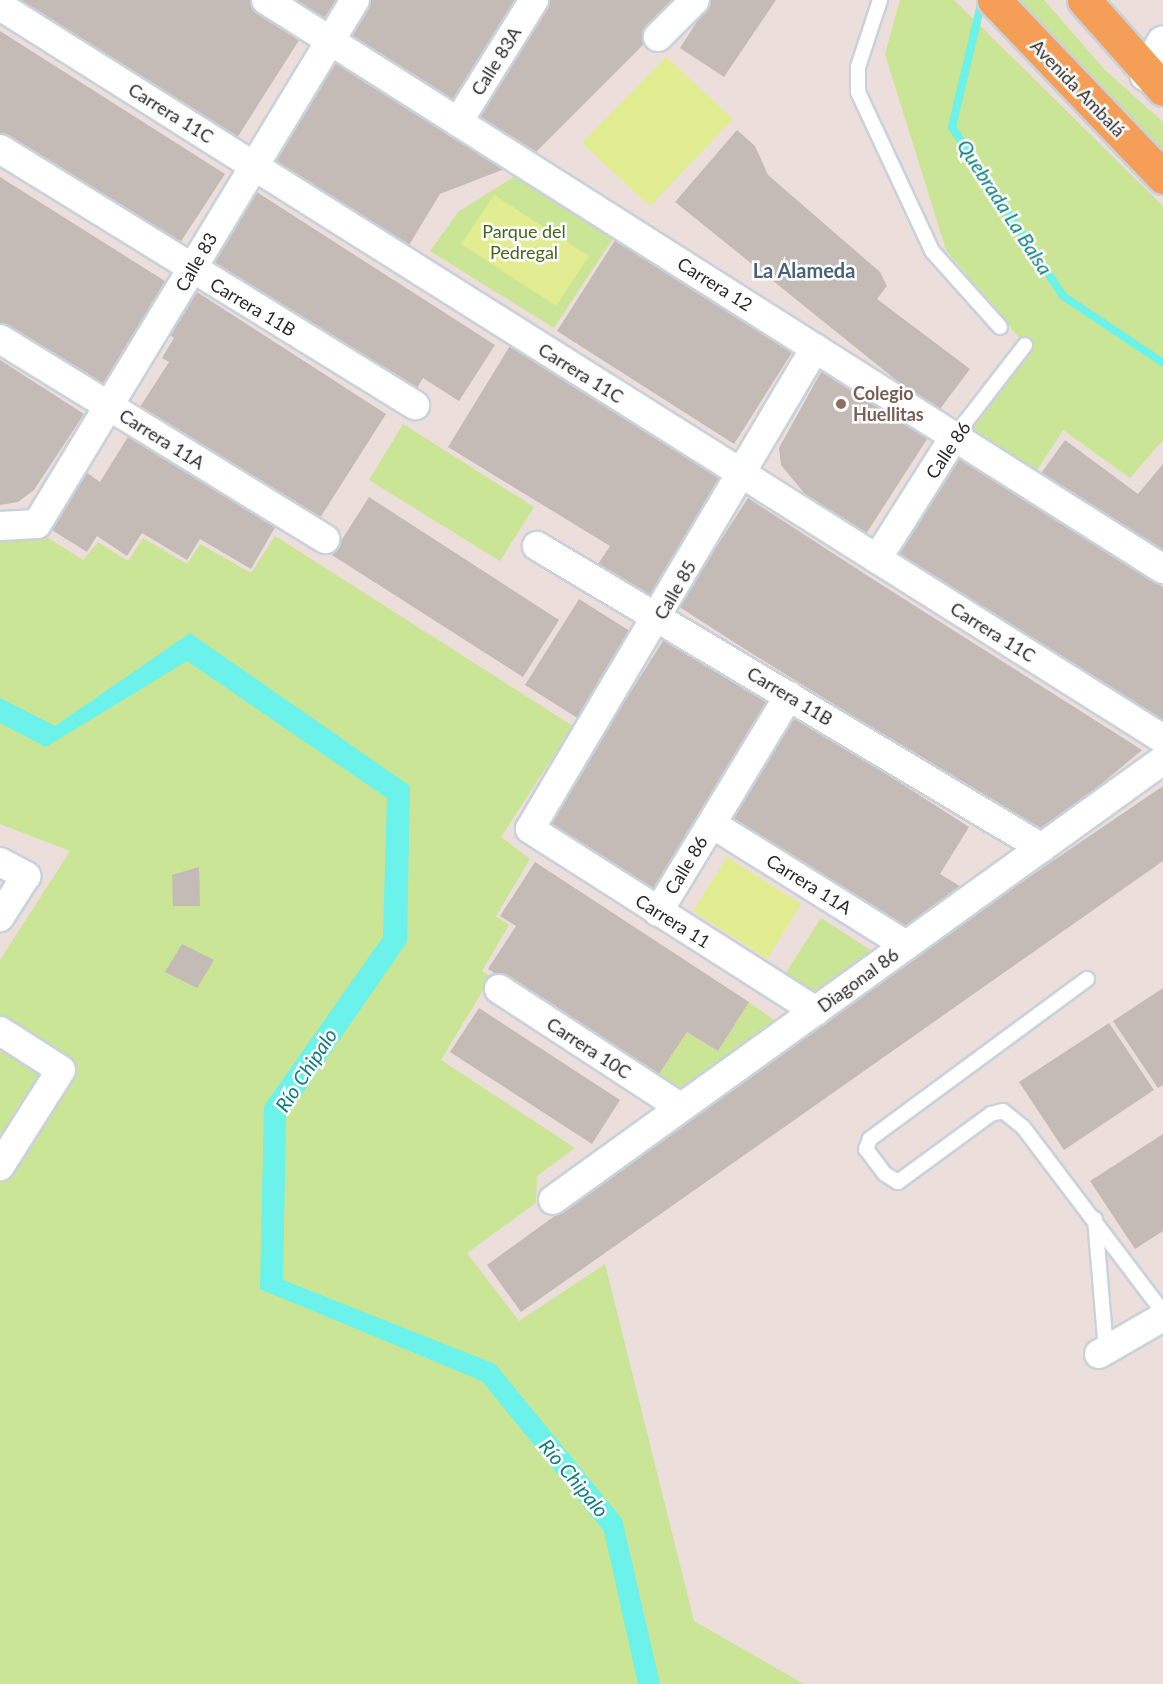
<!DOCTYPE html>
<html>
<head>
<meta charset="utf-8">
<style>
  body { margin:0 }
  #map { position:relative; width:1163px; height:1684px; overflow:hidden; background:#ecdfdb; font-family:Lato,sans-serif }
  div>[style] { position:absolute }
  .green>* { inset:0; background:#c9e595 }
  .pitch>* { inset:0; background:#e2ec90 }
  .water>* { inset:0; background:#6af2eb }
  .stream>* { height:8px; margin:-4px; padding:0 4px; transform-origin:4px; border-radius:4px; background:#6af2eb }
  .building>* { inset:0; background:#c4bbb6 }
  .roads { filter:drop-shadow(2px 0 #c9d2dc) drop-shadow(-2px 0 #c9d2dc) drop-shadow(0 2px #c9d2dc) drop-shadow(0 -2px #c9d2dc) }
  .lane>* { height:14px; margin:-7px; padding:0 7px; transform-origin:7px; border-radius:7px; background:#fff }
  .street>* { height:28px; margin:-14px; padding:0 14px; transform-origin:14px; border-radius:14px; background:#fff }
  .secondary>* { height:33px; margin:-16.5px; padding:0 16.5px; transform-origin:16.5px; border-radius:16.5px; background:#fff }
  .primary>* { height:33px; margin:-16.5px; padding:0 16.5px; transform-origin:16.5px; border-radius:16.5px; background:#f49e57 }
  .dots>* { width:16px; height:16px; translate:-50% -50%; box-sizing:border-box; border:3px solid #fff; border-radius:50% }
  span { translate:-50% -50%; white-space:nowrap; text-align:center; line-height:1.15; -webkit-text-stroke:5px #fff; paint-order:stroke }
  .street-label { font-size:18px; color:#292929 }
  .park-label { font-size:18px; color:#426818 }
  .education-label { font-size:18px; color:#785e54; font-weight:700 }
  .left { translate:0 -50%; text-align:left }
  .water-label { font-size:20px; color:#0b7e81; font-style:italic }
  .neighbourhood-label { font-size:20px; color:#49627b; font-weight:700 }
</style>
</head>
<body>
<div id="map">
  <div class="green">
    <div style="clip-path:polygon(900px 0,954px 0,1163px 206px,1163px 440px,1130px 478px,1063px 430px,1028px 484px,954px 437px,1025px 345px,946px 250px,885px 54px)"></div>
    <div style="clip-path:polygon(1015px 0,1044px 0,1105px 70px,1163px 122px,1163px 157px)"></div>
    <div style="clip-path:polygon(520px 173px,616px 234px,554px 328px,430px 251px,458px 212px)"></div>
    <div style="clip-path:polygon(403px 424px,534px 507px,500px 561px,369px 480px)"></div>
    <div style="clip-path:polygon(45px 536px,83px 560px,98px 542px,128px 561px,143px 538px,187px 564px,200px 544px,251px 573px,275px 536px,573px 726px,501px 837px,530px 859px,496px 916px,509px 925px,482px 971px,491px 977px,441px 1060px,575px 1148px,537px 1176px,536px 1203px,467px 1253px,519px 1321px,605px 1264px,694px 1621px,804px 1684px,0 1684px,0 1053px,14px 1030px,0 1021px,0 960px,70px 851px,0 824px,0 537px)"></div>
    <div style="clip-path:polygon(821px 918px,875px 953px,814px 993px,785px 974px)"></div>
    <div style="clip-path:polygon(749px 1002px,778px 1023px,679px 1091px,657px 1077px,687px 1032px,718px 1051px)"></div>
  </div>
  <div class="pitch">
    <div style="clip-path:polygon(666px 57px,733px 119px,650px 206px,582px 143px)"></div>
    <div style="clip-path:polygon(494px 195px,589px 256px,556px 306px,461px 244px)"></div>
    <div style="clip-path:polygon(727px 857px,801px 904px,767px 959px,693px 911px)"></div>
  </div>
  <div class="water">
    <div style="clip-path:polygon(190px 633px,410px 786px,407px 942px,286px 1117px,283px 1280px,495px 1364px,622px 1519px,660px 1684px,638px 1684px,604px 1531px,482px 1381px,260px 1289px,264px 1106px,383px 937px,387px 798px,187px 661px,46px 747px,0 723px,0 698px,55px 726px)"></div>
  </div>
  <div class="stream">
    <div style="left:982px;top:0;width:130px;rotate:103.3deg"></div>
    <div style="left:952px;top:127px;width:202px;rotate:56.7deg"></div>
    <div style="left:1063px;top:296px;width:120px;rotate:33.8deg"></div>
  </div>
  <div class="building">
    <div style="clip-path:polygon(14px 0,251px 0,303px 34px,235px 141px)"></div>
    <div style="clip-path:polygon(288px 0,336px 0,321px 23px)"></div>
    <div style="clip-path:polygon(367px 0,527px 0,456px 112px,342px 40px)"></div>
    <div style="clip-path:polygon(544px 0,688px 0,533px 155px,470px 114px)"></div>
    <div style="clip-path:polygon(711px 0,776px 0,724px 77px,680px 48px)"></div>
    <div style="clip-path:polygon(0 31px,225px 174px,174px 252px,0 141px)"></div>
    <div style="clip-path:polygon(335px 57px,507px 168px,440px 194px,409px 245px,271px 158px)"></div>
    <div style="clip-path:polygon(737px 130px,755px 146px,768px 175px,880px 272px,887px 286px,877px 299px,970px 369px,937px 413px,675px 202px)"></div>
    <div style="clip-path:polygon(0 177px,168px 283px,101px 390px,0 327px)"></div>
    <div style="clip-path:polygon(252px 189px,495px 345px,459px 401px,423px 378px,414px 393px,204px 266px)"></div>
    <div style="clip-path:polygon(621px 231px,798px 343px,734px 444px,557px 331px)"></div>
    <div style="clip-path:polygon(197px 292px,386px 414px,318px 521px,138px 410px,169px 362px,162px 358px,174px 338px,170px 335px)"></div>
    <div style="clip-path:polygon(511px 344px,723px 474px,649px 599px,596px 567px,610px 546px,448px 447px)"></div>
    <div style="clip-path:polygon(0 360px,84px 414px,34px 490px,18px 502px,0 505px)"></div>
    <div style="clip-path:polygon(826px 363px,931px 433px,864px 537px,814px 505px,781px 465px,779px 448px)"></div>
    <div style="clip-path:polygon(131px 432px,277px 524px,251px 569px,200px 539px,187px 560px,142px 533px,127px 556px,97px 536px,87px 552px,47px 527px,83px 470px,100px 482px)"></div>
    <div style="clip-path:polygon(1065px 440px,1138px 494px,1163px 464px,1163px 557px,1040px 475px)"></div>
    <div style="clip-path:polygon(955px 454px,1163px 587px,1163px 730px,888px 555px)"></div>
    <div style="clip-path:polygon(369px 497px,559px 620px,523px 677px,332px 555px)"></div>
    <div style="clip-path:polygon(748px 498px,871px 578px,1142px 750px,1043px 833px,743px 648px,678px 606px)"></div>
    <div style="clip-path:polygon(579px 599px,633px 633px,579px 719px,525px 685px)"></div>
    <div style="clip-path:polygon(668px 633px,774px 700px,652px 895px,545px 827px)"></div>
    <div style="clip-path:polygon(796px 716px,969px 827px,940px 874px,963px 888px,904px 928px,728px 823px)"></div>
    <div style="clip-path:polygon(1163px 786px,1163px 861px,521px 1312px,487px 1265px,925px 948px)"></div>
    <div style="clip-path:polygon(535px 862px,749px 1002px,718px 1051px,687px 1032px,657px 1077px,488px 969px,516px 926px,500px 916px)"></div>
    <div style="clip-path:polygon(199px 867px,200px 906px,173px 906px,172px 875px)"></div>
    <div style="clip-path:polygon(182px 944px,214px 960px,197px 988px,165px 972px)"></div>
    <div style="clip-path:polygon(1163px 988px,1163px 1085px,1158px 1088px,1113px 1021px)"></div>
    <div style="clip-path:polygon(479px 1008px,620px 1100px,592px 1144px,450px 1052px)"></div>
    <div style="clip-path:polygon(1109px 1023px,1154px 1090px,1064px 1150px,1019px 1082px)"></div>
    <div style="clip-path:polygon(1163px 1134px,1163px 1231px,1135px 1249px,1090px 1181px)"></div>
  </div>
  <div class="roads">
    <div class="lane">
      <div style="left:880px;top:0;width:71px;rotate:108.2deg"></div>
      <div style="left:858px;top:67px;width:25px;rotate:90deg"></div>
      <div style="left:858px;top:92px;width:175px;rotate:65deg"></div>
      <div style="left:932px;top:251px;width:102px;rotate:48.2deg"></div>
      <div style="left:954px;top:437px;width:116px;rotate:-52.3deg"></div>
      <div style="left:1087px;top:979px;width:270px;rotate:143.6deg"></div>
      <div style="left:870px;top:1139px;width:11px;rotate:112deg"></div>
      <div style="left:866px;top:1149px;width:31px;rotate:53deg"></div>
      <div style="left:885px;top:1174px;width:15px;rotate:32deg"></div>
      <div style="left:898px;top:1182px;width:115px;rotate:-36.2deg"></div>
      <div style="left:991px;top:1114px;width:12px;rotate:-14deg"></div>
      <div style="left:1003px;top:1111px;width:26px;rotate:39deg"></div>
      <div style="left:1023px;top:1127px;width:232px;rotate:52.9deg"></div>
      <div style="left:1095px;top:1219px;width:131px;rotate:85.2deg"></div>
    </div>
    <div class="street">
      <div style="left:266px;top:0;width:1062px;rotate:32.39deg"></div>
      <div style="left:0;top:6px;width:1375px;rotate:32.22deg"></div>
      <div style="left:658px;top:37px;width:52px;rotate:-45deg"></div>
      <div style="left:458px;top:122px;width:144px;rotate:-58.1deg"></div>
      <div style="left:0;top:149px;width:488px;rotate:31.7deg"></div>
      <div style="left:0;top:339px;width:382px;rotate:31.6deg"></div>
      <div style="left:815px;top:348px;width:559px;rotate:120.65deg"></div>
      <div style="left:530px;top:829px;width:339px;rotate:32.5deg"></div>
      <div style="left:0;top:526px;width:37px;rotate:-3deg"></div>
      <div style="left:37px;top:524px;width:613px;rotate:-58.75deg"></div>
      <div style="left:537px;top:546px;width:588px;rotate:30.88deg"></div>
      <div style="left:877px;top:559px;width:144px;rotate:-57.7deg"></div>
      <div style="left:712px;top:824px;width:229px;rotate:32deg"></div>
      <div style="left:0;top:862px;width:30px;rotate:28deg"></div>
      <div style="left:26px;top:876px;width:49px;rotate:122.4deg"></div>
      <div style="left:658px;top:912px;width:253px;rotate:-58.8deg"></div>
      <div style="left:499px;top:989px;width:216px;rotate:33.1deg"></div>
      <div style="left:0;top:1031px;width:72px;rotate:32.6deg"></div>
      <div style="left:61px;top:1070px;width:114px;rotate:122.4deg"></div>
      <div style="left:553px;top:1200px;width:752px;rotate:-35.8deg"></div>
      <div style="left:1099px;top:1354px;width:74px;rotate:-30deg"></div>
    </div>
    <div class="secondary">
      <div style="left:1146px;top:74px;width:36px;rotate:-62deg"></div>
    </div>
    <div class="primary">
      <div style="left:994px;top:0;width:245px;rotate:46.3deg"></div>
      <div style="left:1084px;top:0;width:119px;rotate:48.4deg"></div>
    </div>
  </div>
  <div class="dots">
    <div style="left:841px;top:404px;background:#8d6e63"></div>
  </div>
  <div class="street-label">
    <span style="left:496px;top:61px;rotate:-58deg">Calle 83A</span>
    <span style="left:1078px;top:88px;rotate:46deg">Avenida Ambalá</span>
    <span style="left:171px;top:113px;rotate:32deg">Carrera 11C</span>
    <span style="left:196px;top:262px;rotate:-60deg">Calle 83</span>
    <span style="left:715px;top:284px;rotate:32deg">Carrera 12</span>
    <span style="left:253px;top:307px;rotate:31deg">Carrera 11B</span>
    <span style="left:581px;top:373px;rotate:32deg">Carrera 11C</span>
    <span style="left:162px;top:439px;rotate:32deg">Carrera 11A</span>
    <span style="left:948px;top:450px;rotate:-56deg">Calle 86</span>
    <span style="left:675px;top:590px;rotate:-60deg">Calle 85</span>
    <span style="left:993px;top:632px;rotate:32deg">Carrera 11C</span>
    <span style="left:790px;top:696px;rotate:31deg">Carrera 11B</span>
    <span style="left:686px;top:865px;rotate:-59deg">Calle 86</span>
    <span style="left:809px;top:884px;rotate:32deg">Carrera 11A</span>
    <span style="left:673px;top:921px;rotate:32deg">Carrera 11</span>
    <span style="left:858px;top:980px;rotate:-36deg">Diagonal 86</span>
    <span style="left:589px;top:1048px;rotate:33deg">Carrera 10C</span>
  </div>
  <div class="park-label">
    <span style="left:524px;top:242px">Parque del<br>Pedregal</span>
  </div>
  <div class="education-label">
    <span class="left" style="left:853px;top:404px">Colegio<br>Huellitas</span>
  </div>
  <div class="water-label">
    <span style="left:1005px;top:207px;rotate:57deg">Quebrada La Balsa</span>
    <span style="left:306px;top:1070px;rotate:-57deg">Río Chipalo</span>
    <span style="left:574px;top:1478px;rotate:50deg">Río Chipalo</span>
  </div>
  <div class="neighbourhood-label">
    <span style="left:804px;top:270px">La Alameda</span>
  </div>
</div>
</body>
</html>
